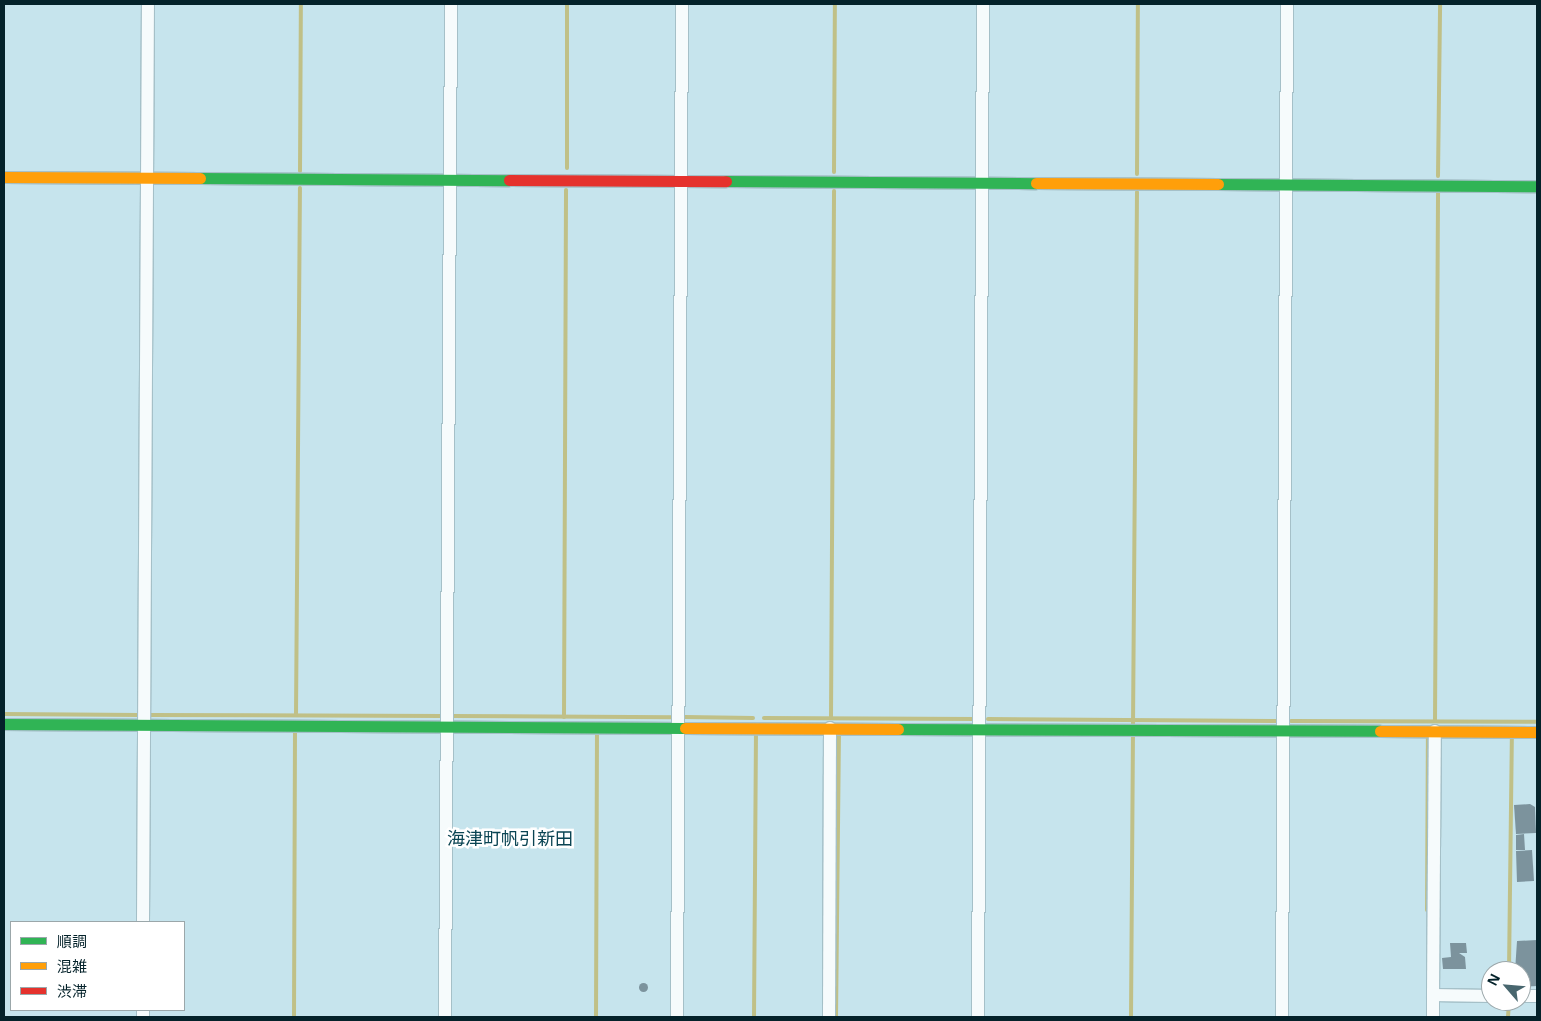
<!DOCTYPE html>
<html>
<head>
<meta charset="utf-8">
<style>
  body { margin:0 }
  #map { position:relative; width:1541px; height:1021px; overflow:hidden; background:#c6e4ed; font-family:"Noto Sans","Noto Sans JP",sans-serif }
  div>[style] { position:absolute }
  .stream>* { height:4px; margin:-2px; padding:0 2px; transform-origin:2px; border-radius:2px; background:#c0c087 }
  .building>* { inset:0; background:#7c939d }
  .round { border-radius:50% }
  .roads { filter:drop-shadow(1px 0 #a5c0c8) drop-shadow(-1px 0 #a5c0c8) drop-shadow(0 1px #a5c0c8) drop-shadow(0 -1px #a5c0c8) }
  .street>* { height:12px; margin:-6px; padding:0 6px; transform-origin:6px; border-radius:6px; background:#f6fbfc }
  .fast>* { height:11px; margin:-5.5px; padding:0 5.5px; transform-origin:5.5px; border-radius:5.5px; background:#30b455 }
  .slow>* { height:11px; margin:-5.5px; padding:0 5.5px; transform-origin:5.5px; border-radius:5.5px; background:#ff9f0a }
  .jam>* { height:11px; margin:-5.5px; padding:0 5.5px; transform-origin:5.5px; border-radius:5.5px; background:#e5322d }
  span { translate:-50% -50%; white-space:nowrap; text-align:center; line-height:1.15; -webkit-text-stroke:5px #fff; paint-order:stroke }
  .quarter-label { font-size:18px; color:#0a4453 }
  .frame { position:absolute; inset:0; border:5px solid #04222a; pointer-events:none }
  .legend { position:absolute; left:10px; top:921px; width:175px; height:90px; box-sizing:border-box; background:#fff; border:1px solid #9ba7aa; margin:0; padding:6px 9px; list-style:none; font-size:15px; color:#04222a }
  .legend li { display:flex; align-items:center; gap:10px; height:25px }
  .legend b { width:25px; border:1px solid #9ba7aa }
  .north { position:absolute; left:1481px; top:961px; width:50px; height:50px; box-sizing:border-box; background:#fff; border:1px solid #9ba7aa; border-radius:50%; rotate:297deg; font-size:14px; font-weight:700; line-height:20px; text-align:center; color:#04222a }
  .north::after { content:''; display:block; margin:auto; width:18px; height:22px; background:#48666e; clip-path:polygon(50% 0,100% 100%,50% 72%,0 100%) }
</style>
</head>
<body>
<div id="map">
  <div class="stream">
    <div style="left:567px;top:168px;width:164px;rotate:-90deg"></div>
    <div style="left:300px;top:171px;width:167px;rotate:-89.7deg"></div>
    <div style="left:834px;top:172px;width:168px;rotate:-89.7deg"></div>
    <div style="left:1137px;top:174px;width:170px;rotate:-89.7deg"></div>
    <div style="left:1438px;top:176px;width:172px;rotate:-89.3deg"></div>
    <div style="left:4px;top:714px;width:135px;rotate:0.4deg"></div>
    <div style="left:149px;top:715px;width:293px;rotate:0.2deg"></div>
    <div style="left:296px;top:715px;width:527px;rotate:-89.57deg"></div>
    <div style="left:452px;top:716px;width:221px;rotate:0.3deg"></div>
    <div style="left:564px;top:717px;width:527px;rotate:-89.78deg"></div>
    <div style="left:685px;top:717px;width:68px;rotate:0.8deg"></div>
    <div style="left:764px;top:718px;width:212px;rotate:0.3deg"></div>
    <div style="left:831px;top:718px;width:527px;rotate:-89.67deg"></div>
    <div style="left:988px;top:719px;width:292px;rotate:0.4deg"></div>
    <div style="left:1291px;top:721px;width:246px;rotate:0.2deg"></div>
    <div style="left:1435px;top:721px;width:528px;rotate:-89.67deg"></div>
    <div style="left:1133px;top:725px;width:533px;rotate:-89.57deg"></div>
    <div style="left:1427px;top:910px;width:173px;rotate:-89.7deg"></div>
    <div style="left:1509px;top:971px;width:235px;rotate:-89.3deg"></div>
    <div style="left:294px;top:1017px;width:287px;rotate:-89.8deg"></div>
    <div style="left:596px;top:1017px;width:285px;rotate:-89.8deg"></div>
    <div style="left:754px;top:1017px;width:284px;rotate:-89.6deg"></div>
    <div style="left:836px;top:1017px;width:282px;rotate:-89.4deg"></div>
    <div style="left:1131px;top:1017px;width:282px;rotate:-89.6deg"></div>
    <div style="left:1508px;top:1017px;width:16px;rotate:-86deg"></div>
  </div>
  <div class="building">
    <div style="clip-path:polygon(1530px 804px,1535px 807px,1536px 833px,1516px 834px,1514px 805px)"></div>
    <div style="clip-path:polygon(1524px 834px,1525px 850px,1516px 850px,1516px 835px)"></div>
    <div style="clip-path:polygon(1532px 850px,1534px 881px,1517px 882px,1516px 851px)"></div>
    <div style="clip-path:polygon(1537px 940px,1537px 986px,1521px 987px,1521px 971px,1515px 971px,1517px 941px)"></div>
    <div style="clip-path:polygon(1450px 943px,1466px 943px,1467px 953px,1459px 953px,1465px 957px,1466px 969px,1443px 969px,1442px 958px,1451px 957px)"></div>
    <div class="round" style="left:638.5px;top:982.5px;width:9px;height:9px"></div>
  </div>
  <div class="roads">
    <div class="street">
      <div style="left:143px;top:922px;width:918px;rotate:-89.69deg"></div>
      <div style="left:1433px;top:995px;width:264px;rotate:-89.6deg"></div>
      <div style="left:1521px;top:996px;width:16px"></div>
      <div style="left:143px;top:1017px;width:7px;rotate:-90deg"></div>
      <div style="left:445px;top:1017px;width:1013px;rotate:-89.66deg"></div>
      <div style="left:677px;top:1017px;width:1013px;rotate:-89.72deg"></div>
      <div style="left:829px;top:1017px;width:289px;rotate:-89.8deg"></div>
      <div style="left:978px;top:1017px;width:1013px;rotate:-89.72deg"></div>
      <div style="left:1282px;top:1017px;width:1013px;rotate:-89.72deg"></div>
      <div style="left:1433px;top:1017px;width:22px;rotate:-90deg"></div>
      <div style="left:1433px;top:995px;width:58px;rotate:1deg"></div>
    </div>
    <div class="fast">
      <div style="left:200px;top:178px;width:309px;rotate:0.4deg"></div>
      <div style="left:726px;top:181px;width:310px;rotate:0.4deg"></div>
      <div style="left:1218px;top:184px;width:319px;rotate:0.4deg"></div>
      <div style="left:4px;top:724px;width:681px;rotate:0.34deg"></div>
      <div style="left:898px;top:729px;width:482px;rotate:0.2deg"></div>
    </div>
    <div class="slow">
      <div style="left:4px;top:177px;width:196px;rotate:0.3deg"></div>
      <div style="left:1036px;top:183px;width:182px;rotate:0.3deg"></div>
      <div style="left:685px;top:728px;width:213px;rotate:0.3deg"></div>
      <div style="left:1380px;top:731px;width:157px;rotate:0.4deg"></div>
    </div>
    <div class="jam">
      <div style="left:509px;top:180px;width:217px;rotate:0.3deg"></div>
    </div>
  </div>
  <div class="quarter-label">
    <span style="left:510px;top:838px">海津町帆引新田</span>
  </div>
  <div class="frame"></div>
  <ul class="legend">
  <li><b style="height:6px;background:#30b455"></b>順調</li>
  <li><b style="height:6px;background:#ff9f0a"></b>混雑</li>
  <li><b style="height:6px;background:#e5322d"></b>渋滞</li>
  </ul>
  <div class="north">N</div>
</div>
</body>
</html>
